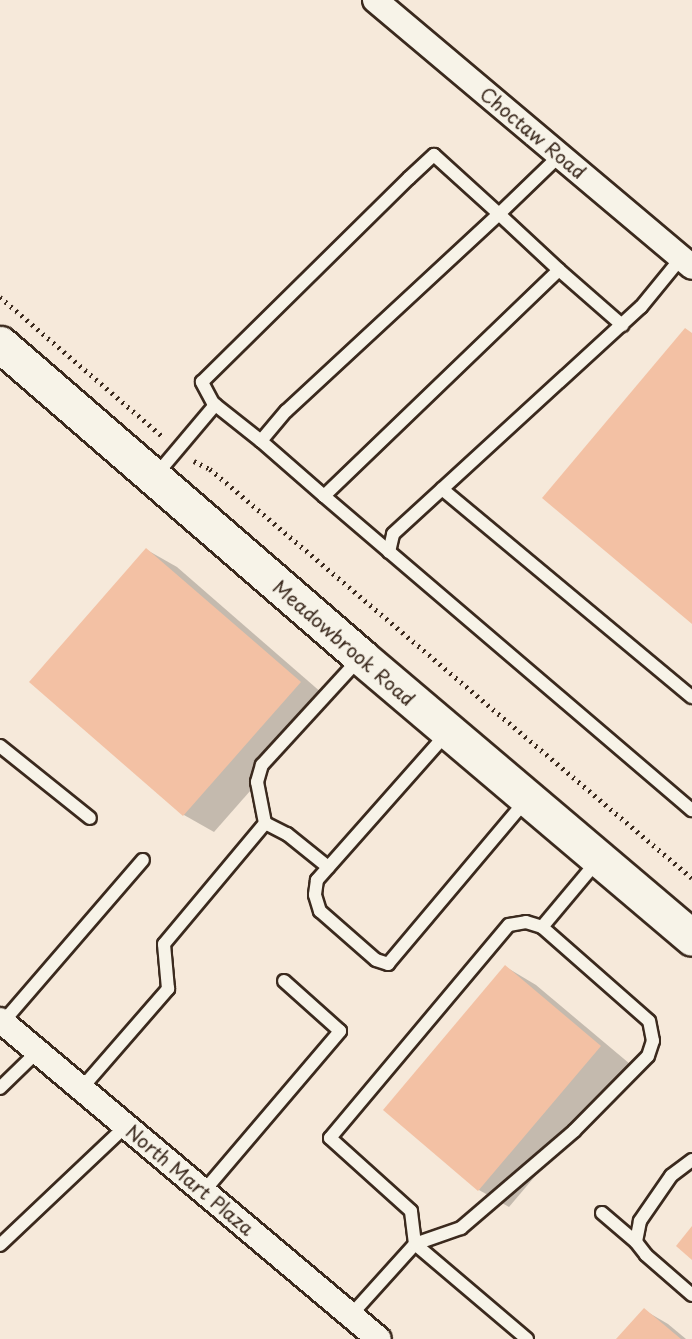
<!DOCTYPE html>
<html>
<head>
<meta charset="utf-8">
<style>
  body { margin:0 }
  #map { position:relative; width:692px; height:1339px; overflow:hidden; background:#f6e9da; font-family:"Playpen Sans",sans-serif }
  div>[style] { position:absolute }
  .shadow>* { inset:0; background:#0003 }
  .building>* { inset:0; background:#f3c1a4 }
  .path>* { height:4.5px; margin-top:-2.25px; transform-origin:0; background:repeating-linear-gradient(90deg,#3b2a1e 0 2px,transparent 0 7px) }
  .roads { filter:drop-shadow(2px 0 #3b2a1e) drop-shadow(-2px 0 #3b2a1e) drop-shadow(0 2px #3b2a1e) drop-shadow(0 -2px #3b2a1e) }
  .lane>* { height:12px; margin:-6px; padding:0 6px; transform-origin:6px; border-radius:6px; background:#f7f3e8 }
  .street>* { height:24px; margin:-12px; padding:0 12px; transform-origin:12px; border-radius:12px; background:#f7f3e8 }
  .secondary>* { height:35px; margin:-17.5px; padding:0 17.5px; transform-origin:17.5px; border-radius:17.5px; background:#f7f3e8 }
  span { translate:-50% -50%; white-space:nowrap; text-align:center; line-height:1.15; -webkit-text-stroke:5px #f7f3e8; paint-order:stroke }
  .street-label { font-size:19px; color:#3b2a1e }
</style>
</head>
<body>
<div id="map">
  <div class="shadow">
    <div style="clip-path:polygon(147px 550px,177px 567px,330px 700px,214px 832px,184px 815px)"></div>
    <div style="clip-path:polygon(506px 967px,536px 985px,630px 1064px,509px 1207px,479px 1190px)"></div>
    <div style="clip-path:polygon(644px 1310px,668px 1324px,686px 1339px,618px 1339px)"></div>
  </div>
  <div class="building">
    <div style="clip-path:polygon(685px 328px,692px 333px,692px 624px,542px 498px)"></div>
    <div style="clip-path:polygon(146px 548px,301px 682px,183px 816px,29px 682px)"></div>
    <div style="clip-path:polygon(505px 965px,601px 1046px,478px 1191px,383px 1110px)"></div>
    <div style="clip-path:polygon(692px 1226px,692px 1260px,676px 1246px)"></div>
    <div style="clip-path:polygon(644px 1308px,681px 1339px,616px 1339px)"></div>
  </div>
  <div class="path">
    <div style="left:0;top:297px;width:213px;rotate:40.6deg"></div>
    <div style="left:194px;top:461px;width:18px;rotate:27deg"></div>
    <div style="left:210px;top:469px;width:632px;rotate:40.32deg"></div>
  </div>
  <div class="roads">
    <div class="lane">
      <div style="left:559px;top:270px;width:84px;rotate:41.1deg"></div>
      <div style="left:261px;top:441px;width:61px;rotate:-141.6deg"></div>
      <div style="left:213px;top:403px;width:24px;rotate:-118deg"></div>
      <div style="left:202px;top:382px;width:291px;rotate:-44.6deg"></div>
      <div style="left:409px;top:178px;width:34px;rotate:-43deg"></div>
      <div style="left:434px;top:155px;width:88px;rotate:42.2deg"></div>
      <div style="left:499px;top:214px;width:85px;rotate:-44deg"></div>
      <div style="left:156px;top:475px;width:92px;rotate:-49.9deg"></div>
      <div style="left:442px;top:489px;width:325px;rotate:39.8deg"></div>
      <div style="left:324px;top:496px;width:326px;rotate:-43.9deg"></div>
      <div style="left:559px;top:270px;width:82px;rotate:-137deg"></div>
      <div style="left:499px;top:214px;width:290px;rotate:137.2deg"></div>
      <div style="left:286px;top:411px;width:39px;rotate:130deg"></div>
      <div style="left:261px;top:441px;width:84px;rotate:41.1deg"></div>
      <div style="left:324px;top:496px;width:484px;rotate:40.5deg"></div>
      <div style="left:389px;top:552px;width:18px;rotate:-77deg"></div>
      <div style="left:393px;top:534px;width:336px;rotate:-42.5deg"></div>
      <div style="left:641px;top:307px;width:63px;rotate:-50.8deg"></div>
      <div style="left:448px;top:732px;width:198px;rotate:131.5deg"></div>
      <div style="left:317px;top:880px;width:15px;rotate:98deg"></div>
      <div style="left:315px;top:895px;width:17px;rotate:73deg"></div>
      <div style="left:320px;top:911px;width:74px;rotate:41.2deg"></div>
      <div style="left:376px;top:960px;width:13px;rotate:18deg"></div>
      <div style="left:388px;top:964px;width:214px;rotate:-49.9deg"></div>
      <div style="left:0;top:746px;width:115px;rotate:38.7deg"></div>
      <div style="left:265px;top:823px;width:25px;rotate:27deg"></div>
      <div style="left:287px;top:834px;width:53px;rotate:38.8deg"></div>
      <div style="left:3px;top:1022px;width:214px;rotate:-49.2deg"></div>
      <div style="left:0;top:1088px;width:52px;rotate:-44.2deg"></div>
      <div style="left:81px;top:1089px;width:133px;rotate:-49deg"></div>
      <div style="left:168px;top:989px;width:45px;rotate:-95.1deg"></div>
      <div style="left:164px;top:944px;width:158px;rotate:-50.1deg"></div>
      <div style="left:265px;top:823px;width:42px;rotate:-101deg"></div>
      <div style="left:257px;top:782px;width:18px;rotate:-74deg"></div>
      <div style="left:262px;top:765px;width:145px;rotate:-47.5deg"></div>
      <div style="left:692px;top:1160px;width:26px;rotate:143deg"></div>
      <div style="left:671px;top:1176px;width:55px;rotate:124.6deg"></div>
      <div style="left:640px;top:1221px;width:21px;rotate:101deg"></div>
      <div style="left:636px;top:1242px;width:16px;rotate:52deg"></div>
      <div style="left:646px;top:1255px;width:61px;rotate:41deg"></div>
      <div style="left:204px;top:1191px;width:210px;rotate:-49.6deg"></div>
      <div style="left:340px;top:1031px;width:75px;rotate:-138.2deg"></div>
      <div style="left:602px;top:1213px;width:45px;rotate:40.5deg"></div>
      <div style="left:0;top:1245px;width:173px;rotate:-43.4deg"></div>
      <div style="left:351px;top:1315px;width:96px;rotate:-48deg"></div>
      <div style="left:415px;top:1244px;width:49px;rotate:-19.2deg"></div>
      <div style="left:461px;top:1228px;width:149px;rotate:-40.6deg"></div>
      <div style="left:574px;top:1131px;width:105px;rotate:-45.4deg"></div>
      <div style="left:648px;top:1056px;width:16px;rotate:-72deg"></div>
      <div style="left:653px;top:1041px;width:20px;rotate:-101deg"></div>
      <div style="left:649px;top:1021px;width:142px;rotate:-138.7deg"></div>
      <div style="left:527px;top:1339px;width:147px;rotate:-139.7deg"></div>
      <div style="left:415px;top:1244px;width:33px;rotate:-97deg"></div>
      <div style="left:411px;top:1211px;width:109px;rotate:-138deg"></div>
      <div style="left:330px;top:1138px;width:278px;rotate:-50deg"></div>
      <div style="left:509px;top:925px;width:17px;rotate:-10deg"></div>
      <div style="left:526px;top:922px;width:17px;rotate:17deg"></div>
      <div style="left:542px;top:927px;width:89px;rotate:-50deg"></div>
    </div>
    <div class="street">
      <div style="left:375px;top:0;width:414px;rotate:40.1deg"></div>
      <div style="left:0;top:1020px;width:495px;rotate:40.1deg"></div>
    </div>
    <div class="secondary">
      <div style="left:0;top:344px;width:478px;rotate:40.9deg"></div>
      <div style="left:361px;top:657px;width:434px;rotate:40.3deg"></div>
    </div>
  </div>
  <div class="street-label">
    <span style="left:533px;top:133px;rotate:40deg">Choctaw Road</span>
    <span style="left:344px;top:643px;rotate:41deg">Meadowbrook Road</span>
    <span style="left:190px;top:1180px;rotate:40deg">North Mart Plaza</span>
  </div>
</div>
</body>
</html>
